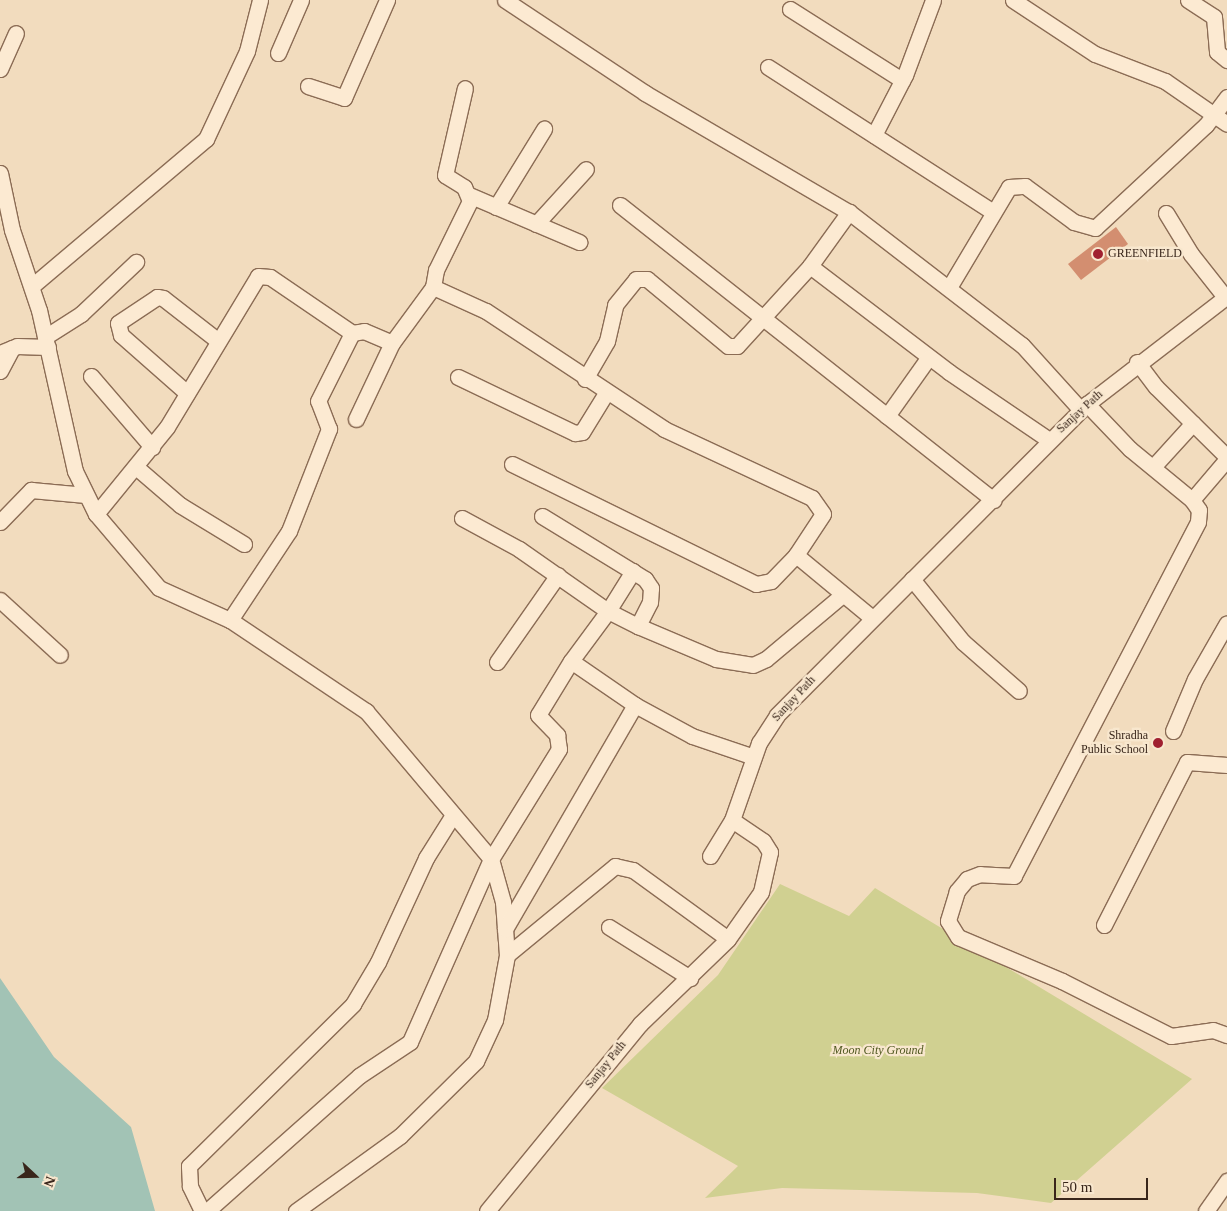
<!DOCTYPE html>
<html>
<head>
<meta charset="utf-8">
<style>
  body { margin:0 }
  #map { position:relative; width:1227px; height:1211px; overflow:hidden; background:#f2dcbe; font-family:Georgia,serif }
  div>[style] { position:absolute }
  .green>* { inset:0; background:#d0d091 }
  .water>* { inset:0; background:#a2c3b5 }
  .building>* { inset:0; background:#d38e70 }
  .roads { filter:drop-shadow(1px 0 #8b6c55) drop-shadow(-1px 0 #8b6c55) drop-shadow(0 1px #8b6c55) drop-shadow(0 -1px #8b6c55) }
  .street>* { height:15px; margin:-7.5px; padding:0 7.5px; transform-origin:7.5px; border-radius:7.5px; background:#fcead2 }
  .dots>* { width:14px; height:14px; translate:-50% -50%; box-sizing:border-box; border:2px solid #f8e7ce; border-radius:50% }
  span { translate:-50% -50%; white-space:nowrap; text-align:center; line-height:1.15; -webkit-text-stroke:4.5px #f8e7ce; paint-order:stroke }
  .poi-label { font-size:12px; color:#39261b }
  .left { translate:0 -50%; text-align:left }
  .right { translate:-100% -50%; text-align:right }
  .street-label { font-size:12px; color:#39261b }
  .park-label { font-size:12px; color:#505820; font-style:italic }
  .north { position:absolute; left:10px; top:1151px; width:50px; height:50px; -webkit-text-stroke:4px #f8e7ce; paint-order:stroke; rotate:111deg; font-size:14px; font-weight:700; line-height:20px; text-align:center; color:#39261b }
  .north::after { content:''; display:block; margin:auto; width:18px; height:22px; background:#39261b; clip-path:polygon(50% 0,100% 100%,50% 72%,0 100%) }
  .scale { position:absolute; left:1054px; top:1178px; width:94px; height:22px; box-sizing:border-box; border:2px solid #39261b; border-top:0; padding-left:6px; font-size:15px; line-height:18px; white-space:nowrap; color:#39261b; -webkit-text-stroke:4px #f8e7ce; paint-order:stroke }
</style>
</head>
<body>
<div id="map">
  <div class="green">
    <div style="clip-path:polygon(780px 884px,849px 916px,875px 888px,1192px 1079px,1051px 1203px,977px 1193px,782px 1188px,705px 1198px,738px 1166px,602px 1088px,718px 975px)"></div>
  </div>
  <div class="water">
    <div style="clip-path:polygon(0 978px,54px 1057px,131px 1127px,155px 1211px,0 1211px)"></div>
  </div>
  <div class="building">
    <div style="clip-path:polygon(1116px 227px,1128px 244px,1081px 280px,1068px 264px)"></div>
  </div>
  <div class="roads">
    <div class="street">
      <div style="left:505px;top:0;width:168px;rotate:33.6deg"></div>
      <div style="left:645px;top:93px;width:236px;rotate:30.3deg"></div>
      <div style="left:1013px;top:0;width:98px;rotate:33.4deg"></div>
      <div style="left:1095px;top:54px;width:75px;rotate:21.1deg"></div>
      <div style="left:1165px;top:81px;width:75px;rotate:34.7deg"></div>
      <div style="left:1188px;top:0;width:31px;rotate:33deg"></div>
      <div style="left:1214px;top:17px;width:35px;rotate:85deg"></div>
      <div style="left:1217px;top:52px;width:13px;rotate:39deg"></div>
      <div style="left:790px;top:9px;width:133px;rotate:32.4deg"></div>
      <div style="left:278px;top:53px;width:58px;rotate:-66.5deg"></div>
      <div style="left:768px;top:67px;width:268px;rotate:32.8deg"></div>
      <div style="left:0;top:69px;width:39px;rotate:-66deg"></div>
      <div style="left:308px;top:86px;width:38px;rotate:18deg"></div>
      <div style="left:344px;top:98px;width:107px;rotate:-66.3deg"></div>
      <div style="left:874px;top:135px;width:68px;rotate:-62.7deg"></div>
      <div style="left:905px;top:75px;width:80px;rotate:-69.5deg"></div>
      <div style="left:0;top:173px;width:58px;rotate:78.1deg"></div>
      <div style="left:12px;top:230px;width:84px;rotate:71.4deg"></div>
      <div style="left:39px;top:310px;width:165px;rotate:77.4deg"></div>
      <div style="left:75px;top:471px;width:48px;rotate:64deg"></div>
      <div style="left:96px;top:514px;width:97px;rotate:49.6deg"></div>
      <div style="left:159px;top:588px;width:78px;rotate:24.3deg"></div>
      <div style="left:230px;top:620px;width:164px;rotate:33.8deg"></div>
      <div style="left:366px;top:711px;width:194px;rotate:49.8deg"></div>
      <div style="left:491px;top:859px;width:200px;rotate:113.9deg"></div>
      <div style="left:410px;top:1042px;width:61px;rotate:146.3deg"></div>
      <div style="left:359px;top:1076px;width:203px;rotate:138.4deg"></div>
      <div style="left:469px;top:195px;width:120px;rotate:23.1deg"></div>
      <div style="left:620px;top:205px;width:476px;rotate:38.3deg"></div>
      <div style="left:496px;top:207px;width:92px;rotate:-58.4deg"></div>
      <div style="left:1166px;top:213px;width:48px;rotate:58.6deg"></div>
      <div style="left:1191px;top:254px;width:55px;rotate:51.7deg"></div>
      <div style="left:536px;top:224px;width:74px;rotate:-47.7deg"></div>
      <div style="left:810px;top:266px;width:175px;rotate:37.3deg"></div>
      <div style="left:949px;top:372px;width:121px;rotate:34.2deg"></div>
      <div style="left:32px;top:286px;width:228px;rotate:-40.2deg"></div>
      <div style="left:206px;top:139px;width:97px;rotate:-65deg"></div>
      <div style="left:247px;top:51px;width:53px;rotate:-75.7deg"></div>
      <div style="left:950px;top:286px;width:115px;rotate:-59.2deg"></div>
      <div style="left:1009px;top:187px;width:16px;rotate:-4deg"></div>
      <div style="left:1025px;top:186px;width:61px;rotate:36.3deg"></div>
      <div style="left:1074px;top:222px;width:22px;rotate:16deg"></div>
      <div style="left:1095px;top:228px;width:151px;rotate:-42.9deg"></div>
      <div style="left:1206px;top:125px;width:35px;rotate:-53deg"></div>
      <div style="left:433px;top:287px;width:17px;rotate:-80deg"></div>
      <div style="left:436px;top:270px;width:77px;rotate:-63.8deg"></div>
      <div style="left:470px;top:201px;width:15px;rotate:-113deg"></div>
      <div style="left:464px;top:187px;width:22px;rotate:-148deg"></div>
      <div style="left:445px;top:175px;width:89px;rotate:-77.1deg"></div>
      <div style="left:45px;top:337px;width:43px;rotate:-32.6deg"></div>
      <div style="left:81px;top:314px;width:76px;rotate:-43.4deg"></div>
      <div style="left:0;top:353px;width:18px;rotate:-22deg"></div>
      <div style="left:17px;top:346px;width:31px;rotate:2deg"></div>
      <div style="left:1137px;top:362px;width:31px;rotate:53deg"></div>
      <div style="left:1156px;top:387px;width:100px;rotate:44.6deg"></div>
      <div style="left:0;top:371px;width:26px;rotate:-62deg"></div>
      <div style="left:91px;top:376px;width:94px;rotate:49.3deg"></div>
      <div style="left:458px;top:377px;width:130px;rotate:25.6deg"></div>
      <div style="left:575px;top:433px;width:7px;rotate:-8deg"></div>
      <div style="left:582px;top:432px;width:46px;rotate:-58.4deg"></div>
      <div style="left:585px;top:379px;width:44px;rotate:-59.9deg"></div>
      <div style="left:607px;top:341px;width:37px;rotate:-77deg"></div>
      <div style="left:615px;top:305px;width:33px;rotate:-51deg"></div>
      <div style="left:636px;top:279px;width:11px"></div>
      <div style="left:647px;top:279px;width:105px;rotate:39.6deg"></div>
      <div style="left:728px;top:346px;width:9px"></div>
      <div style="left:737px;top:346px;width:108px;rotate:-47.6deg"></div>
      <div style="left:810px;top:266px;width:67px;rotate:-54.2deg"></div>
      <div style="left:849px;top:212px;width:218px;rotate:37.6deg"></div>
      <div style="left:1022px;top:345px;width:88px;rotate:47.8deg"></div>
      <div style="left:187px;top:393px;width:88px;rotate:-138.7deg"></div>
      <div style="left:121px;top:335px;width:12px;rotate:-104deg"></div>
      <div style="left:118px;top:323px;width:47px;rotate:-33.7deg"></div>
      <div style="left:157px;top:297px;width:6px;rotate:9deg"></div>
      <div style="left:163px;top:298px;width:68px;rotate:37.9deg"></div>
      <div style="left:1087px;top:404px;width:62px;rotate:46.3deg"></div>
      <div style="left:1130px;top:449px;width:80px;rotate:39.4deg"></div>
      <div style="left:1192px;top:500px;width:12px;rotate:55deg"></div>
      <div style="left:1199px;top:510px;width:12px;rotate:95deg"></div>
      <div style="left:1198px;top:522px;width:399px;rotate:117.5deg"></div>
      <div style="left:1014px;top:876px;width:34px;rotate:-177deg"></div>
      <div style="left:980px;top:874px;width:14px;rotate:159deg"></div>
      <div style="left:967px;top:879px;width:16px;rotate:130deg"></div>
      <div style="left:957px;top:891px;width:31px;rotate:107deg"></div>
      <div style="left:948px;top:921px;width:19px;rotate:58deg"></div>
      <div style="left:958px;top:937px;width:113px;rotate:22.9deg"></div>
      <div style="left:1062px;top:981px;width:122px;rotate:26.8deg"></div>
      <div style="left:1171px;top:1036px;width:42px;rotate:-8.1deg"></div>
      <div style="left:1213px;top:1030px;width:15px;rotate:20deg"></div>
      <div style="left:887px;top:416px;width:72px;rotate:-54.6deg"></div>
      <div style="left:356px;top:419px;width:84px;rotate:-64.7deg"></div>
      <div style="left:512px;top:464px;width:272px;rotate:26.2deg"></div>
      <div style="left:756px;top:584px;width:15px;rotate:-11deg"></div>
      <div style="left:771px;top:581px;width:36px;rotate:-46deg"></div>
      <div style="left:136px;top:467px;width:58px;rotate:40.8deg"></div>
      <div style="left:180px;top:505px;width:75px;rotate:31.4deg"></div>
      <div style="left:1153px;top:467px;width:59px;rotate:-47.7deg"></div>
      <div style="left:1192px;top:500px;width:54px;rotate:-49.5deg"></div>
      <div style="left:96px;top:514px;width:112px;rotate:-50.8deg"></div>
      <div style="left:167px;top:427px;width:176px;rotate:-58.9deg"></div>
      <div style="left:258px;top:276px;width:12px;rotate:5deg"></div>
      <div style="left:270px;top:277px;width:99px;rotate:34.3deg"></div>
      <div style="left:542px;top:516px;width:121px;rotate:31.5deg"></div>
      <div style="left:645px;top:579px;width:11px;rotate:56deg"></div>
      <div style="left:651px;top:588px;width:14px;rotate:94deg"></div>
      <div style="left:650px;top:602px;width:27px;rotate:117deg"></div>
      <div style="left:638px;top:626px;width:85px;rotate:22.9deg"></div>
      <div style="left:716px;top:659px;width:37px;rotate:9deg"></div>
      <div style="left:753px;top:665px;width:14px;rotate:-25deg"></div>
      <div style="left:766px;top:659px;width:98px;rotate:-40deg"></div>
      <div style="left:462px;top:518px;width:65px;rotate:28.5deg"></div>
      <div style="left:519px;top:549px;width:108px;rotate:34.9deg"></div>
      <div style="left:608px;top:611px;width:62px;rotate:126.5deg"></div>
      <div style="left:571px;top:661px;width:78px;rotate:34.5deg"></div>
      <div style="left:635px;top:705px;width:65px;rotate:28.5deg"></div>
      <div style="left:692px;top:736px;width:65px;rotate:18.7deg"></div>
      <div style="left:0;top:522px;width:45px;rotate:-45.9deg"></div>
      <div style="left:31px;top:490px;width:55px;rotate:5.2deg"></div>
      <div style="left:633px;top:571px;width:47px;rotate:122deg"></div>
      <div style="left:608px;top:611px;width:34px;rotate:27deg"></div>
      <div style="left:912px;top:579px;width:81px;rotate:51deg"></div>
      <div style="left:963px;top:642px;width:74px;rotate:41.2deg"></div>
      <div style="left:0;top:600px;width:81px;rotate:42.5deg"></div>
      <div style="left:230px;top:620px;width:107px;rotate:-56.5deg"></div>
      <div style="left:289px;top:531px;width:110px;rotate:-68.6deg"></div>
      <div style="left:329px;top:429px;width:30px;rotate:-111deg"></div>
      <div style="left:318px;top:401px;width:76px;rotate:-63.4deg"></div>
      <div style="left:352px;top:333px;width:12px;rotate:-9deg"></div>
      <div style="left:364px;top:331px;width:30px;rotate:23deg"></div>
      <div style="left:392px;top:343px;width:69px;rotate:-53.8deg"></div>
      <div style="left:433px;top:287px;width:58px;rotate:24.4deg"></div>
      <div style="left:486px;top:311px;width:214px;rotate:33.5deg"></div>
      <div style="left:664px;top:429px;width:163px;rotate:25deg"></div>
      <div style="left:812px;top:498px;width:19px;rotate:55deg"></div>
      <div style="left:823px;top:514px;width:49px;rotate:123.4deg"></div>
      <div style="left:796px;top:555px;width:97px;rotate:39.6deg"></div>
      <div style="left:571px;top:661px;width:63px;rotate:121.4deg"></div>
      <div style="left:538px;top:715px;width:28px;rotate:46deg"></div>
      <div style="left:557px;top:735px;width:14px;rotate:82deg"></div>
      <div style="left:559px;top:749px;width:129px;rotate:121.7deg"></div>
      <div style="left:491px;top:859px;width:45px;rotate:74.4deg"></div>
      <div style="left:503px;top:902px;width:53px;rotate:85.7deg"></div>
      <div style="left:507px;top:955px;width:140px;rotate:-39.5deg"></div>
      <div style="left:615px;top:866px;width:18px;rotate:13deg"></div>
      <div style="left:633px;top:870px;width:117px;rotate:36deg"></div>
      <div style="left:497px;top:662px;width:106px;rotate:-55deg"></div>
      <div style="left:1173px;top:731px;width:56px;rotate:-67.1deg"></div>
      <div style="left:1195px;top:679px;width:64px;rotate:-60.3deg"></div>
      <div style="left:710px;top:856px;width:42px;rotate:-58.6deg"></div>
      <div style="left:1104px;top:925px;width:183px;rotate:-63deg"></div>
      <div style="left:1187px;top:762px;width:40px;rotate:4.3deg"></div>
      <div style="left:609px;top:927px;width:96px;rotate:32.2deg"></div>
      <div style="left:505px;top:929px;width:259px;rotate:-59.9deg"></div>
      <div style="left:202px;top:1211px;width:28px;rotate:-116deg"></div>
      <div style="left:190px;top:1186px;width:20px;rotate:-93deg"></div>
      <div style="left:189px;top:1166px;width:231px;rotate:-44.6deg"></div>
      <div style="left:353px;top:1004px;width:49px;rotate:-59.2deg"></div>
      <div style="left:378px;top:962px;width:115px;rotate:-65.2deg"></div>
      <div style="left:426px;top:858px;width:51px;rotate:-57.9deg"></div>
      <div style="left:296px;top:1211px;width:128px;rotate:-35.8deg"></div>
      <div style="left:400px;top:1136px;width:107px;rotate:-44.6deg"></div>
      <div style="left:476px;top:1061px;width:45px;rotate:-65.1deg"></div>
      <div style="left:495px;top:1020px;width:66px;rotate:-79.5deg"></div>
      <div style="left:487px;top:1211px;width:242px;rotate:-50.7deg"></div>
      <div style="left:640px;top:1024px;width:122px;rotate:-44deg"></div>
      <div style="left:728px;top:939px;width:57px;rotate:-54.9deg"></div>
      <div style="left:761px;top:892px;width:41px;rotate:-77.3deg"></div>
      <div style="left:770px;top:852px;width:13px;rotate:-122deg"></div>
      <div style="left:763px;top:841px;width:37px;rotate:-146deg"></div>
      <div style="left:732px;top:820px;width:82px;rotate:-70.7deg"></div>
      <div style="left:759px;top:743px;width:33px;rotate:-57deg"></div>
      <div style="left:777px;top:715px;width:439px;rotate:-45.1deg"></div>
      <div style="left:1087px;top:404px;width:177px;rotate:-37.6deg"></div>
      <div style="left:1206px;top:1211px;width:37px;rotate:-55deg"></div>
    </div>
  </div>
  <div class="dots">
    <div style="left:1098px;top:254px;background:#a02030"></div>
    <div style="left:1158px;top:743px;background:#a02030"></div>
  </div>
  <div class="poi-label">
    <span class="left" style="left:1108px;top:254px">GREENFIELD</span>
    <span class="right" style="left:1148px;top:743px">Shradha<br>Public School</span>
  </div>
  <div class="street-label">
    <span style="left:1080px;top:412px;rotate:-42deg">Sanjay Path</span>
    <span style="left:794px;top:699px;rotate:-47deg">Sanjay Path</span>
    <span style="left:606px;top:1065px;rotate:-51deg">Sanjay Path</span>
  </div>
  <div class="park-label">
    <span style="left:878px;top:1051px">Moon City Ground</span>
  </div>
  <div class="north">N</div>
  <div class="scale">50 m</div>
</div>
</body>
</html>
